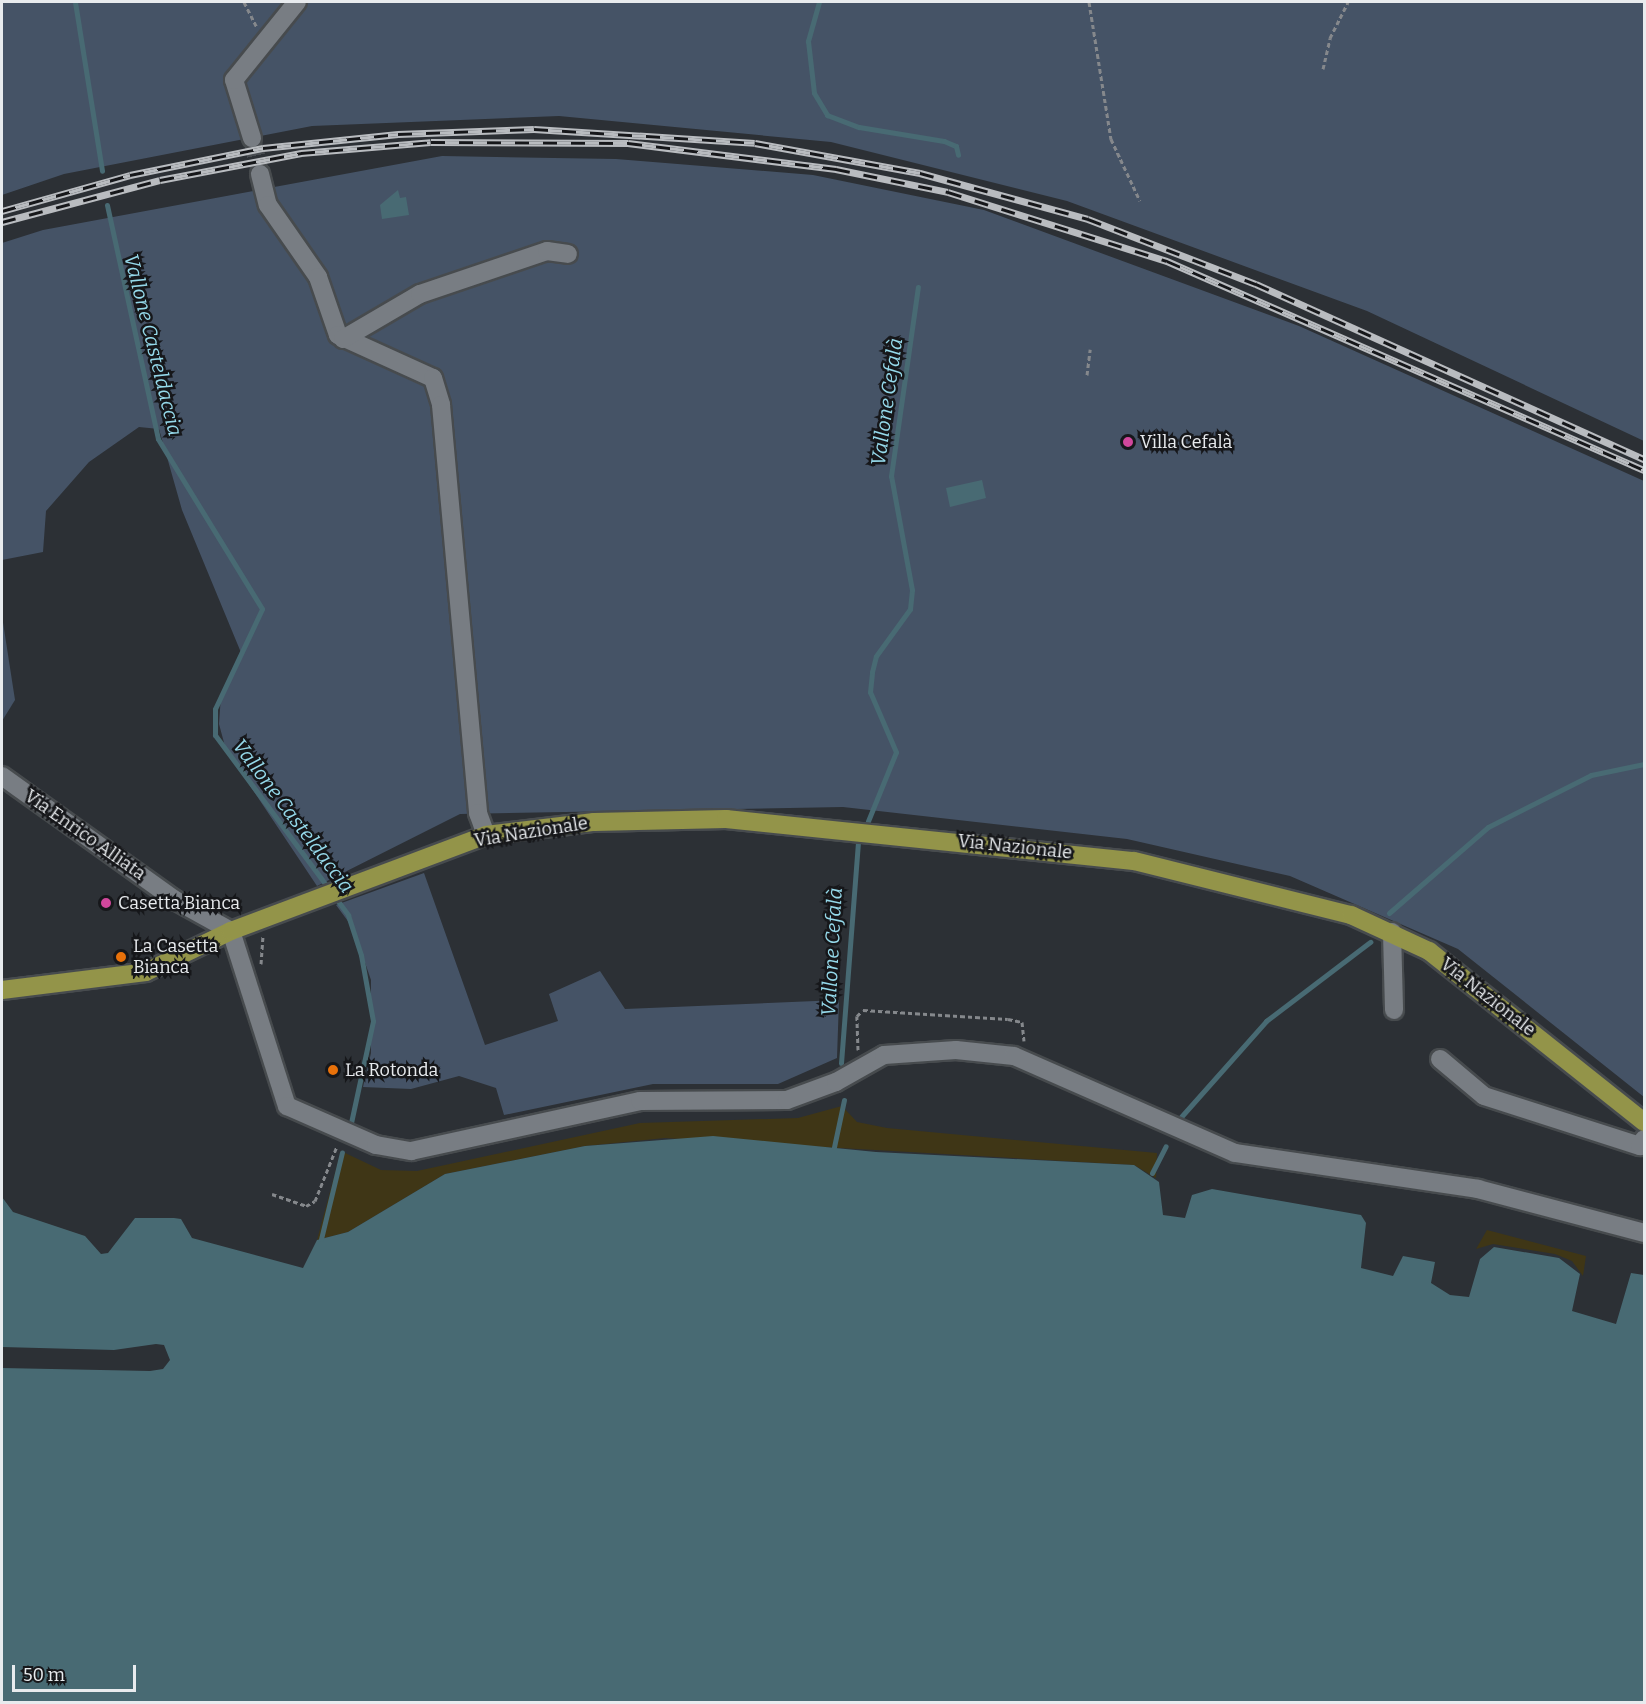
<!DOCTYPE html>
<html>
<head>
<meta charset="utf-8">
<style>
  body { margin:0 }
  #map { position:relative; width:1646px; height:1704px; overflow:hidden; background:#2c3035; font-family:Bitter,serif }
  div>[style] { position:absolute }
  .green>* { inset:0; background:#455366 }
  .sand>* { inset:0; background:#3f3616 }
  .water>* { inset:0; background:#486a73 }
  .stream>* { height:5px; margin:-2.5px; padding:0 2.5px; transform-origin:2.5px; border-radius:2.5px; background:#486a73 }
  .minor-tunnel>* { height:18px; margin-top:-9px; transform-origin:0; background:repeating-linear-gradient(90deg,#484c51 0 18px,transparent 0 27px) }
  .path>* { height:3px; margin-top:-1.5px; transform-origin:0; background:repeating-linear-gradient(90deg,#85888c 0 4.5px,transparent 0 7.5px) }
  .roads { filter:drop-shadow(2px 0 #474b4e) drop-shadow(-2px 0 #474b4e) drop-shadow(0 2px #474b4e) drop-shadow(0 -2px #474b4e) }
  .minor>* { height:18px; margin:-9px; padding:0 9px; transform-origin:9px; border-radius:9px; background:#787d83 }
  .major>* { height:18px; margin:-9px; padding:0 9px; transform-origin:9px; border-radius:9px; background:#939449 }
  .rail>* { height:7px; margin-top:-3.5px; transform-origin:0; background:repeating-linear-gradient(90deg,#16171a 0 14px,#b9bcc0 0 28px); box-sizing:border-box; border-block:2px solid #b9bcc0 }
  .dots>* { width:16px; height:16px; translate:-50% -50%; box-sizing:border-box; border:3px solid #16171a; border-radius:50% }
  span { translate:-50% -50%; white-space:nowrap; text-align:center; line-height:1.15; -webkit-text-stroke:5px #16171a; paint-order:stroke }
  .poi-label { font-size:18px; color:#e8ebee }
  .left { translate:0 -50%; text-align:left }
  .street-label { font-size:18px; color:#e8ebee }
  .water-label { font-size:20px; color:#95d9ea; font-style:italic }
  .frame { position:absolute; inset:0; border:3px solid #e8ebee; pointer-events:none }
  .scale { position:absolute; left:12px; top:1665px; width:124px; height:27px; box-sizing:border-box; border:3px solid #e8ebee; border-top:0; padding-left:8px; font-size:18px; line-height:21px; white-space:nowrap; color:#e8ebee; -webkit-text-stroke:4px #16171a; paint-order:stroke }
</style>
</head>
<body>
<div id="map">
  <div class="green">
    <div style="clip-path:polygon(2px 2px,1644px 2px,1644px 441px,1367px 311px,1067px 201px,831px 142px,559px 116px,312px 126px,64px 174px,2px 195px)"></div>
    <div style="clip-path:polygon(442px 156px,616px 159px,813px 175px,984px 210px,1299px 326px,1644px 481px,1644px 1097px,1458px 949px,1290px 876px,1127px 839px,843px 807px,460px 814px,317px 886px,226px 750px,219px 724px,221px 695px,242px 655px,182px 510px,159px 429px,139px 427px,89px 462px,46px 511px,43px 552px,2px 560px,2px 243px,43px 230px)"></div>
    <div style="clip-path:polygon(2px 616px,15px 700px,2px 721px)"></div>
    <div style="clip-path:polygon(424px 873px,485px 1045px,558px 1021px,549px 994px,600px 971px,625px 1009px,839px 1000px,837px 1058px,778px 1084px,653px 1084px,504px 1115px,496px 1088px,459px 1076px,411px 1089px,363px 1087px,371px 1053px,371px 980px,353px 928px,336px 905px)"></div>
  </div>
  <div class="sand">
    <div style="clip-path:polygon(842px 1106px,857px 1122px,887px 1128px,1157px 1153px,1156px 1178px,1134px 1165px,665px 1138px,585px 1146px,445px 1174px,348px 1232px,317px 1240px,341px 1151px,381px 1170px,417px 1171px,640px 1123px,798px 1118px)"></div>
    <div style="clip-path:polygon(1487px 1230px,1586px 1256px,1583px 1276px,1572px 1261px,1555px 1254px,1493px 1244px,1476px 1249px)"></div>
  </div>
  <div class="water">
    <div style="clip-path:polygon(398px 190px,400px 198px,406px 197px,409px 215px,382px 219px,380px 205px)"></div>
    <div style="clip-path:polygon(982px 480px,986px 498px,950px 507px,946px 488px)"></div>
    <div style="clip-path:polygon(713px 1136px,876px 1152px,1134px 1165px,1159px 1182px,1163px 1215px,1185px 1218px,1192px 1195px,1212px 1189px,1361px 1215px,1366px 1223px,1361px 1268px,1393px 1276px,1403px 1256px,1435px 1262px,1431px 1283px,1450px 1295px,1469px 1297px,1480px 1259px,1494px 1247px,1559px 1258px,1580px 1274px,1572px 1311px,1616px 1324px,1631px 1273px,1644px 1275px,1644px 1702px,2px 1702px,2px 1368px,150px 1371px,163px 1369px,170px 1360px,164px 1345px,156px 1344px,114px 1350px,2px 1347px,2px 1197px,13px 1212px,85px 1236px,101px 1254px,108px 1253px,135px 1218px,174px 1218px,181px 1219px,192px 1238px,303px 1268px,317px 1240px,348px 1232px,445px 1174px,585px 1146px)"></div>
  </div>
  <div class="stream">
    <div style="left:75px;top:2px;width:171px;rotate:80.9deg"></div>
    <div style="left:819px;top:2px;width:41px;rotate:105.8deg"></div>
    <div style="left:808px;top:41px;width:52px;rotate:83.4deg"></div>
    <div style="left:814px;top:93px;width:26px;rotate:59deg"></div>
    <div style="left:827px;top:115px;width:34px;rotate:21deg"></div>
    <div style="left:859px;top:127px;width:86px;rotate:9.4deg"></div>
    <div style="left:944px;top:141px;width:13px;rotate:23deg"></div>
    <div style="left:956px;top:146px;width:9px;rotate:77deg"></div>
    <div style="left:107px;top:205px;width:239px;rotate:77.7deg"></div>
    <div style="left:158px;top:439px;width:199px;rotate:58.5deg"></div>
    <div style="left:262px;top:609px;width:110px;rotate:115.2deg"></div>
    <div style="left:215px;top:709px;width:26px;rotate:90deg"></div>
    <div style="left:215px;top:735px;width:224px;rotate:53.5deg"></div>
    <div style="left:348px;top:915px;width:42px;rotate:72deg"></div>
    <div style="left:361px;top:955px;width:67px;rotate:79.7deg"></div>
    <div style="left:373px;top:1021px;width:104px;rotate:102.2deg"></div>
    <div style="left:868px;top:821px;width:74px;rotate:-67.9deg"></div>
    <div style="left:896px;top:752px;width:65px;rotate:-113.4deg"></div>
    <div style="left:870px;top:692px;width:20px;rotate:-84deg"></div>
    <div style="left:872px;top:672px;width:16px;rotate:-76deg"></div>
    <div style="left:876px;top:656px;width:58px;rotate:-54.1deg"></div>
    <div style="left:910px;top:609px;width:19px;rotate:-84deg"></div>
    <div style="left:912px;top:590px;width:116px;rotate:-100.4deg"></div>
    <div style="left:891px;top:476px;width:191px;rotate:-81.9deg"></div>
    <div style="left:1389px;top:913px;width:131px;rotate:-41deg"></div>
    <div style="left:1488px;top:827px;width:115px;rotate:-26.8deg"></div>
    <div style="left:1591px;top:775px;width:54px;rotate:-11.7deg"></div>
    <div style="left:841px;top:1063px;width:220px;rotate:-85.6deg"></div>
    <div style="left:1180px;top:1118px;width:130px;rotate:-48.4deg"></div>
    <div style="left:1266px;top:1021px;width:131px;rotate:-37.2deg"></div>
    <div style="left:834px;top:1147px;width:48px;rotate:-78deg"></div>
    <div style="left:1152px;top:1173px;width:30px;rotate:-63deg"></div>
    <div style="left:321px;top:1239px;width:89px;rotate:-76.4deg"></div>
  </div>
  <div class="minor-tunnel">
    <div style="left:252px;top:138px;width:37px;rotate:77deg"></div>
  </div>
  <div class="path">
    <div style="left:244px;top:2px;width:27px;rotate:63deg"></div>
    <div style="left:1089px;top:2px;width:139px;rotate:80.9deg"></div>
    <div style="left:1111px;top:139px;width:68px;rotate:64.9deg"></div>
    <div style="left:1323px;top:69px;width:32px;rotate:-77deg"></div>
    <div style="left:1330px;top:38px;width:40px;rotate:-63.4deg"></div>
    <div style="left:1087px;top:375px;width:26px;rotate:-83deg"></div>
    <div style="left:261px;top:964px;width:28px;rotate:-86deg"></div>
    <div style="left:858px;top:1050px;width:34px;rotate:-92deg"></div>
    <div style="left:857px;top:1016px;width:8px;rotate:-45deg"></div>
    <div style="left:863px;top:1010px;width:145px;rotate:3.6deg"></div>
    <div style="left:1008px;top:1019px;width:14px;rotate:12deg"></div>
    <div style="left:1022px;top:1022px;width:19px;rotate:84deg"></div>
    <div style="left:272px;top:1194px;width:36px;rotate:19deg"></div>
    <div style="left:306px;top:1206px;width:10px;rotate:-29deg"></div>
    <div style="left:315px;top:1201px;width:59px;rotate:-68.2deg"></div>
  </div>
  <div class="roads">
    <div class="minor">
      <div style="left:252px;top:138px;width:61px;rotate:-107.2deg"></div>
      <div style="left:234px;top:80px;width:100px;rotate:-51.1deg"></div>
      <div style="left:260px;top:174px;width:32px;rotate:76deg"></div>
      <div style="left:268px;top:205px;width:88px;rotate:55.2deg"></div>
      <div style="left:318px;top:277px;width:61px;rotate:71deg"></div>
      <div style="left:338px;top:335px;width:104px;rotate:24.4deg"></div>
      <div style="left:433px;top:378px;width:28px;rotate:73deg"></div>
      <div style="left:441px;top:405px;width:410px;rotate:84.8deg"></div>
      <div style="left:478px;top:813px;width:23px;rotate:70deg"></div>
      <div style="left:343px;top:339px;width:89px;rotate:-30.3deg"></div>
      <div style="left:420px;top:294px;width:134px;rotate:-18.7deg"></div>
      <div style="left:547px;top:251px;width:21px;rotate:8deg"></div>
      <div style="left:2px;top:776px;width:213px;rotate:35.6deg"></div>
      <div style="left:175px;top:900px;width:64px;rotate:29deg"></div>
      <div style="left:231px;top:931px;width:184px;rotate:72.3deg"></div>
      <div style="left:287px;top:1106px;width:97px;rotate:23.7deg"></div>
      <div style="left:376px;top:1145px;width:36px;rotate:10deg"></div>
      <div style="left:411px;top:1151px;width:234px;rotate:-12.3deg"></div>
      <div style="left:640px;top:1101px;width:147px;rotate:-0.4deg"></div>
      <div style="left:787px;top:1100px;width:52px;rotate:-20.2deg"></div>
      <div style="left:836px;top:1082px;width:55px;rotate:-29.4deg"></div>
      <div style="left:884px;top:1055px;width:72px;rotate:-4deg"></div>
      <div style="left:956px;top:1050px;width:58px;rotate:5.9deg"></div>
      <div style="left:1014px;top:1056px;width:241px;rotate:23.7deg"></div>
      <div style="left:1235px;top:1153px;width:246px;rotate:8.4deg"></div>
      <div style="left:1478px;top:1189px;width:172px;rotate:14.8deg"></div>
      <div style="left:1392px;top:932px;width:78px;rotate:88.5deg"></div>
      <div style="left:1440px;top:1059px;width:57px;rotate:40.1deg"></div>
      <div style="left:1484px;top:1096px;width:164px;rotate:17.8deg"></div>
      <div style="left:1640px;top:1146px;width:8px;rotate:-60deg"></div>
    </div>
    <div class="major">
      <div style="left:2px;top:990px;width:145px;rotate:-7.1deg"></div>
      <div style="left:146px;top:972px;width:94px;rotate:-25.8deg"></div>
      <div style="left:231px;top:931px;width:272px;rotate:-20.6deg"></div>
      <div style="left:486px;top:835px;width:109px;rotate:-6.9deg"></div>
      <div style="left:594px;top:822px;width:132px;rotate:-1.3deg"></div>
      <div style="left:726px;top:819px;width:410px;rotate:5.9deg"></div>
      <div style="left:1134px;top:861px;width:224px;rotate:14deg"></div>
      <div style="left:1351px;top:915px;width:86px;rotate:24.8deg"></div>
      <div style="left:1429px;top:951px;width:275px;rotate:38.5deg"></div>
    </div>
  </div>
  <div class="rail">
    <div style="left:2px;top:211px;width:133px;rotate:-15.7deg"></div>
    <div style="left:130px;top:175px;width:136px;rotate:-11.5deg"></div>
    <div style="left:263px;top:148px;width:136px;rotate:-5.9deg"></div>
    <div style="left:398px;top:134px;width:136px;rotate:-2.1deg"></div>
    <div style="left:534px;top:129px;width:221px;rotate:3.6deg"></div>
    <div style="left:755px;top:143px;width:168px;rotate:10.3deg"></div>
    <div style="left:920px;top:173px;width:174px;rotate:15.3deg"></div>
    <div style="left:1088px;top:219px;width:180px;rotate:21.2deg"></div>
    <div style="left:1256px;top:284px;width:426px;rotate:24.3deg"></div>
    <div style="left:2px;top:222px;width:163px;rotate:-14.9deg"></div>
    <div style="left:160px;top:180px;width:144px;rotate:-10.8deg"></div>
    <div style="left:301px;top:153px;width:130px;rotate:-4.8deg"></div>
    <div style="left:431px;top:142px;width:197px;rotate:0.3deg"></div>
    <div style="left:628px;top:143px;width:210px;rotate:7.1deg"></div>
    <div style="left:836px;top:169px;width:114px;rotate:11.6deg"></div>
    <div style="left:948px;top:192px;width:230px;rotate:17.5deg"></div>
    <div style="left:1167px;top:261px;width:521px;rotate:23.66deg"></div>
  </div>
  <div class="dots">
    <div style="left:1128px;top:442px;background:#d1479c"></div>
    <div style="left:106px;top:903px;background:#d1479c"></div>
    <div style="left:121px;top:957px;background:#e8710a"></div>
    <div style="left:333px;top:1070px;background:#e8710a"></div>
  </div>
  <div class="poi-label">
    <span class="left" style="left:1140px;top:442px">Villa Cefalà</span>
    <span class="left" style="left:118px;top:903px">Casetta Bianca</span>
    <span class="left" style="left:133px;top:957px">La Casetta<br>Bianca</span>
    <span class="left" style="left:345px;top:1070px">La Rotonda</span>
  </div>
  <div class="street-label">
    <span style="left:531px;top:832px;rotate:-9deg">Via Nazionale</span>
    <span style="left:85px;top:835px;rotate:35deg">Via Enrico Alliata</span>
    <span style="left:1015px;top:847px;rotate:6deg">Via Nazionale</span>
    <span style="left:1488px;top:997px;rotate:38deg">Via Nazionale</span>
  </div>
  <div class="water-label">
    <span style="left:153px;top:345px;rotate:76deg">Vallone Casteldaccia</span>
    <span style="left:887px;top:402px;rotate:-82deg">Vallone Cefalà</span>
    <span style="left:293px;top:816px;rotate:53deg">Vallone Casteldaccia</span>
    <span style="left:832px;top:952px;rotate:-87deg">Vallone Cefalà</span>
  </div>
  <div class="frame"></div>
  <div class="scale">50 m</div>
</div>
</body>
</html>
